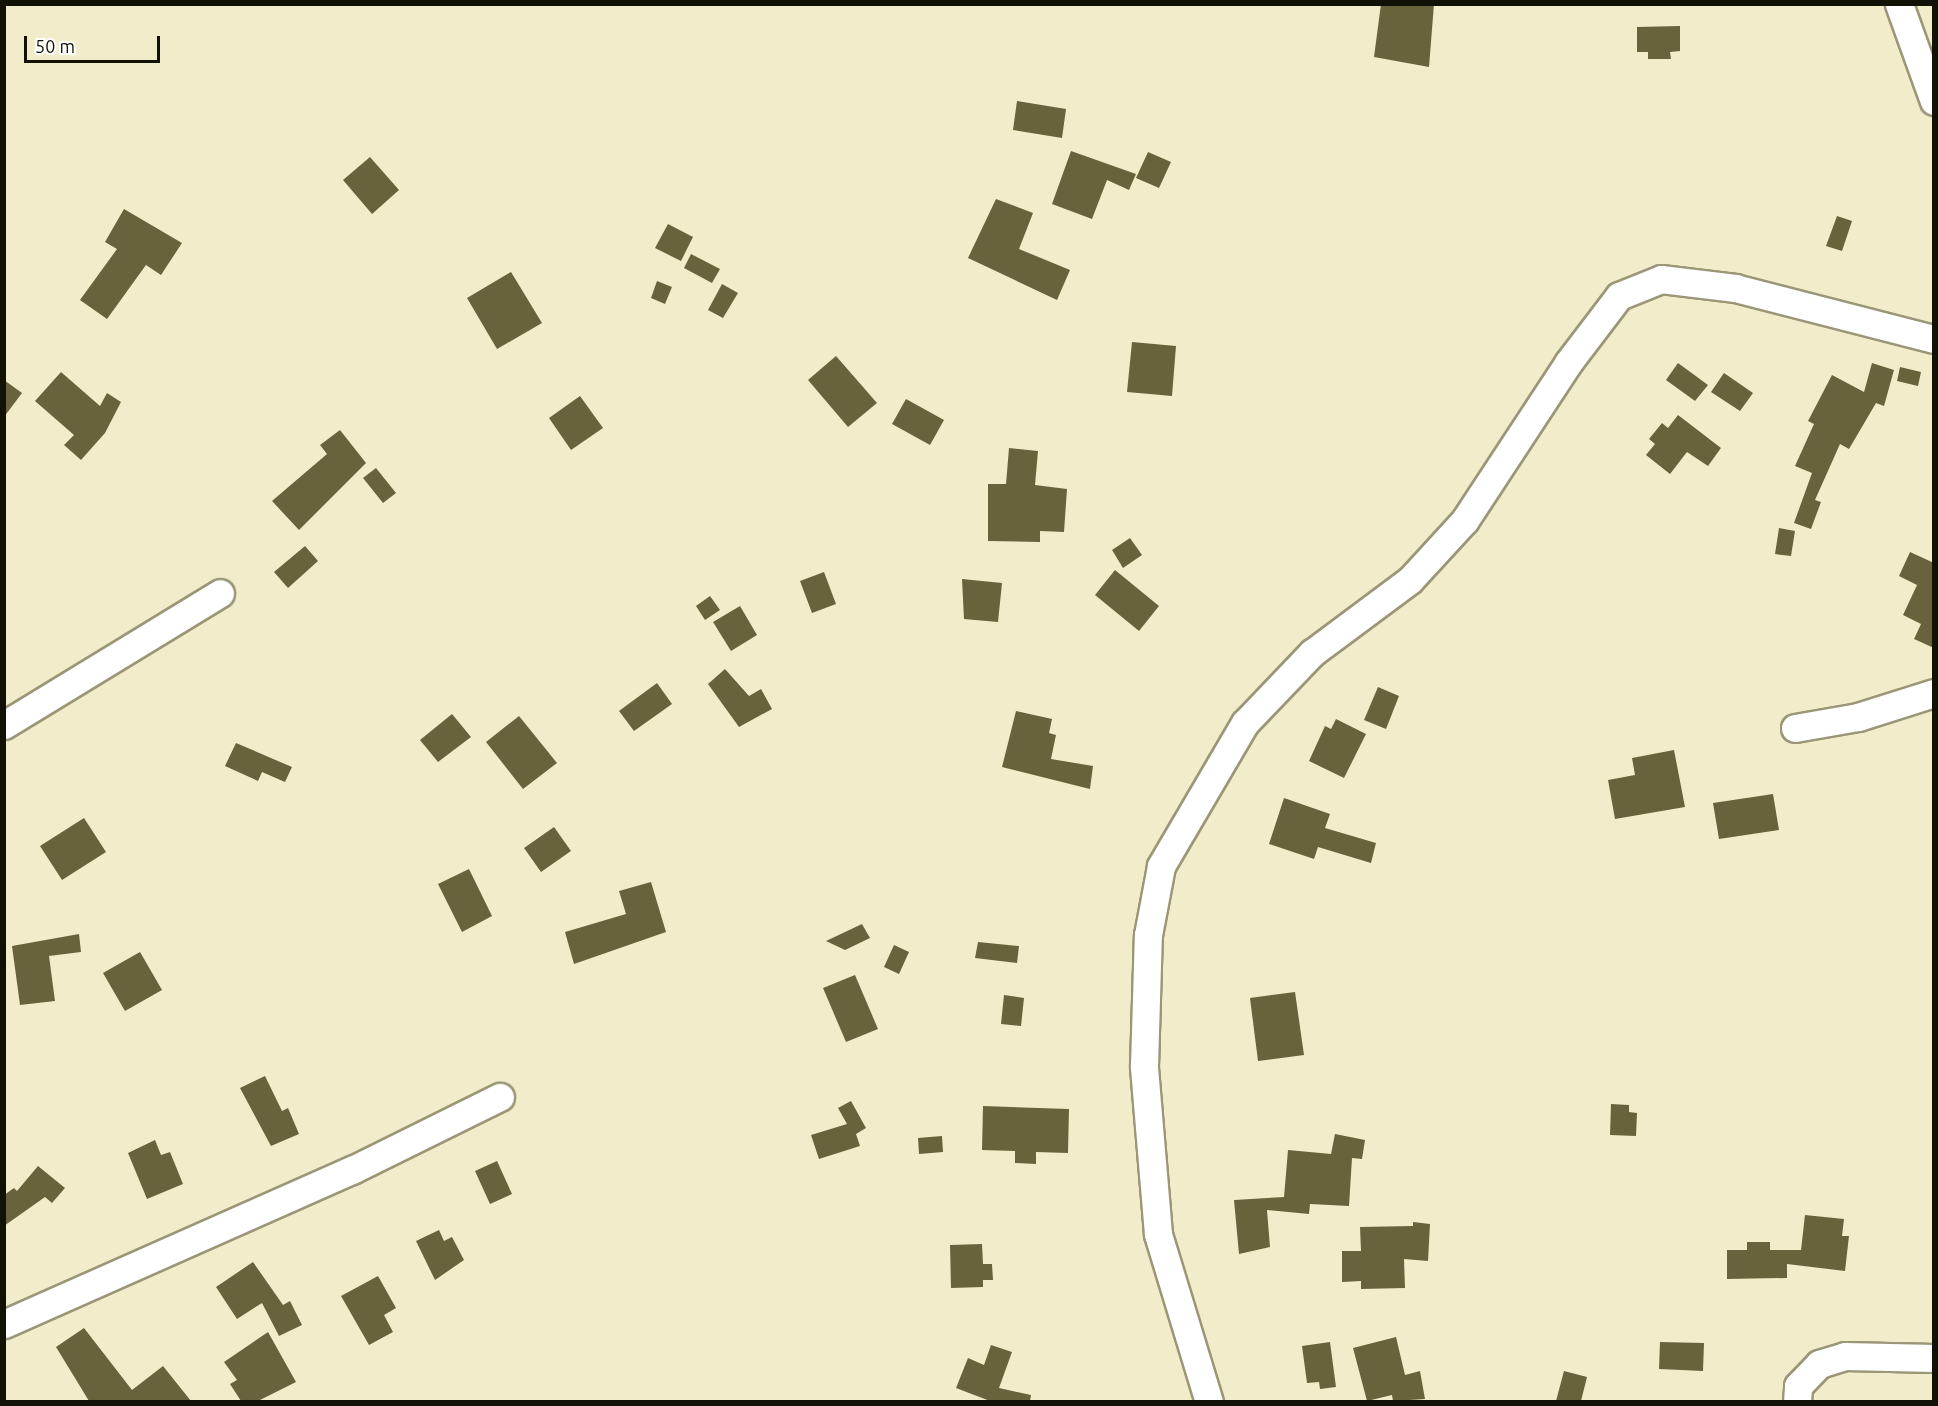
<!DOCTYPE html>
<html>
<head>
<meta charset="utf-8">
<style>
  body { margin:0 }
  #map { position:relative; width:1938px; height:1406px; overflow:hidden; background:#f1edcb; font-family:Ubuntu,sans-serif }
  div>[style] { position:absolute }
  .building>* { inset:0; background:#68633d }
  .roads { filter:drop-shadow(2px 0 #9a9677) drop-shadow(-2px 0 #9a9677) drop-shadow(0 2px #9a9677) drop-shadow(0 -2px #9a9677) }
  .minor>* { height:27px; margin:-13.5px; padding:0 13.5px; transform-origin:13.5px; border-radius:13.5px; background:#fff }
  span { translate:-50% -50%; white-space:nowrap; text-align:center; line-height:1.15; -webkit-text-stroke:4.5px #fff; paint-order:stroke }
  .frame { position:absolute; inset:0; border:6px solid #121106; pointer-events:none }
  .scale { position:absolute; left:24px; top:36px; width:136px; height:27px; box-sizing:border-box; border:3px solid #121106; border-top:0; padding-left:8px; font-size:18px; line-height:21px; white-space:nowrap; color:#121106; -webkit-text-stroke:4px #fff; paint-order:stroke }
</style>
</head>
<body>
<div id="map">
  <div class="building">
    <div style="clip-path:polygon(1381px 4px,1434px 4px,1429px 67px,1374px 57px)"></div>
    <div style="clip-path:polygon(1680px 26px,1680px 51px,1670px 52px,1671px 59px,1648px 59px,1648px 52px,1637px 52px,1637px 27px)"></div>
    <div style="clip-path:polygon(1017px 101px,1066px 109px,1062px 138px,1013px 130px)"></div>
    <div style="clip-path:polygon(1071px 151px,1136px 174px,1129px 190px,1107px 180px,1092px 219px,1052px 204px)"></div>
    <div style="clip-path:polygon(1148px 152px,1171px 162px,1159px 188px,1136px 178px)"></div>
    <div style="clip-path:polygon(370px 157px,399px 190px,372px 214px,343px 180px)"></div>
    <div style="clip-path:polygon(996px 199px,1033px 213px,1019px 249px,1070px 270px,1057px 300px,968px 258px)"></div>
    <div style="clip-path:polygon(124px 209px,182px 243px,161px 275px,146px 265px,107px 319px,80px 300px,117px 249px,105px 242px)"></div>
    <div style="clip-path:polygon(1837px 216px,1852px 221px,1842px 251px,1826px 246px)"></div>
    <div style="clip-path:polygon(668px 224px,693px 237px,681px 261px,655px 248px)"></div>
    <div style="clip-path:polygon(691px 254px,720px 269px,712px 283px,684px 268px)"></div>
    <div style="clip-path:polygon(511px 272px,542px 323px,497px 349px,467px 298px)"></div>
    <div style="clip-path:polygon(657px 281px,672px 287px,665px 304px,651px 298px)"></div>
    <div style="clip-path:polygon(722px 284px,738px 293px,723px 318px,708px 310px)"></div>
    <div style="clip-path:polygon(1132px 342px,1176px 346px,1172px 396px,1127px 392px)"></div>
    <div style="clip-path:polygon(836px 356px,877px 403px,848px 427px,808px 380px)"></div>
    <div style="clip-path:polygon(1678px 363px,1708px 385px,1695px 401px,1666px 380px)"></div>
    <div style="clip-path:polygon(1872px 363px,1894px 370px,1884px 406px,1876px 403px,1849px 449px,1840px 444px,1815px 500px,1821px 502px,1811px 529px,1794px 523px,1812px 473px,1795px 466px,1814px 424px,1808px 421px,1832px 375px,1864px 392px)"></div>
    <div style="clip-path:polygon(1900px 367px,1921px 372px,1918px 386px,1897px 381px)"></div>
    <div style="clip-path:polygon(61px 372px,100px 406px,107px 393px,121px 402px,105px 433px,81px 460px,64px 445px,74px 435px,35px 401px)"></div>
    <div style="clip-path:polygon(1724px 373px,1753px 393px,1740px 411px,1711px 392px)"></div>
    <div style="clip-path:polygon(4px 380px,22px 393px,4px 417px)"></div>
    <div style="clip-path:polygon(580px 396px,603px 428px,571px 450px,549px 418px)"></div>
    <div style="clip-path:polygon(906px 399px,944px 420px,930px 445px,892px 424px)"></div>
    <div style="clip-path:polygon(1678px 415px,1721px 448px,1708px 466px,1687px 452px,1670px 474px,1646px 455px,1655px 444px,1649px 439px,1662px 423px,1668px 428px)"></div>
    <div style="clip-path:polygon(340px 430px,366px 463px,299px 530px,272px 501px,327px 454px,320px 445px)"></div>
    <div style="clip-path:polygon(1009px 448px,1038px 451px,1035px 485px,1067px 489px,1064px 532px,1040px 531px,1040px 542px,988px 541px,988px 484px,1006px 484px)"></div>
    <div style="clip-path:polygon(376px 468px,396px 493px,383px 503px,363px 478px)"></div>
    <div style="clip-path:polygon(1779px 528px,1795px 531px,1791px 556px,1775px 554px)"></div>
    <div style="clip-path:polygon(1130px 538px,1142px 555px,1123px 568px,1112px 550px)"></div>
    <div style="clip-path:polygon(305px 546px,318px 561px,288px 588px,274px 572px)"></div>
    <div style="clip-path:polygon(1910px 552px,1934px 563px,1934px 648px,1914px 639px,1921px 624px,1903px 615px,1917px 585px,1899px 576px)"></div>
    <div style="clip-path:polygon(1115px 570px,1159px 606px,1139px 631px,1095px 595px)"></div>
    <div style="clip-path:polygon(824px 572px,836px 604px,812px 613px,800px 581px)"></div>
    <div style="clip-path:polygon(962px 579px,1002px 583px,998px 622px,964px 619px)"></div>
    <div style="clip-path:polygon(710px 596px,720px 610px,705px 620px,696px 606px)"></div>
    <div style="clip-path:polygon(740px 606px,757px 635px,731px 651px,713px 622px)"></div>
    <div style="clip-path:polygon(725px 669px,749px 696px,761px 689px,772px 709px,739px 727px,708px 684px)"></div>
    <div style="clip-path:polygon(657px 683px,672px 704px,634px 731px,619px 711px)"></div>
    <div style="clip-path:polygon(1378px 687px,1399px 696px,1386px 729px,1364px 720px)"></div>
    <div style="clip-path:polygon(1016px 711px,1052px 719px,1049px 733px,1056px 735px,1051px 759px,1093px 766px,1090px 789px,1002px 767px)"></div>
    <div style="clip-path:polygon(452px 714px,471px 737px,438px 762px,420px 740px)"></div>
    <div style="clip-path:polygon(519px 716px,557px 763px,523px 789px,486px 742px)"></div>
    <div style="clip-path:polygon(1336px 719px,1366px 734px,1344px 778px,1309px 761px,1325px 726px,1331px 729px)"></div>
    <div style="clip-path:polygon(236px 743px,292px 767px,285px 782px,262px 772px,258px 781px,225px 766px)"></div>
    <div style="clip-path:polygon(1674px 750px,1685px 807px,1615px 819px,1608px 780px,1635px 775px,1632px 758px)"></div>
    <div style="clip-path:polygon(1773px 794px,1779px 830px,1719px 839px,1713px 803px)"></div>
    <div style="clip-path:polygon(1284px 798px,1330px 814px,1325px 828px,1376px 843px,1371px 863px,1318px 847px,1314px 859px,1269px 844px)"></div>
    <div style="clip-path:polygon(84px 818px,106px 852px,62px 880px,40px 846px)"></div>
    <div style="clip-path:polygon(554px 827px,571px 851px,541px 872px,524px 848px)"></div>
    <div style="clip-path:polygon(469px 869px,492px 916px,462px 932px,438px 884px)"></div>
    <div style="clip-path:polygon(651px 882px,666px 932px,574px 964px,565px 932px,626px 914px,619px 891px)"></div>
    <div style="clip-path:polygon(862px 924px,870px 938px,845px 950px,826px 941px)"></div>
    <div style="clip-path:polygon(79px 934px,81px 952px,49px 956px,55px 1001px,20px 1005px,12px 946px)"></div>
    <div style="clip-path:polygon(978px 942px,1019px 946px,1017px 963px,975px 958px)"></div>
    <div style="clip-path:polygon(894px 945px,909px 952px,899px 974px,884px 967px)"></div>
    <div style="clip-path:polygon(140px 952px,162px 990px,125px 1011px,103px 973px)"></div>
    <div style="clip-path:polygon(855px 975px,878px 1029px,846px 1042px,823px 988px)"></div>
    <div style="clip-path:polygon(1295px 992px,1304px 1055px,1258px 1061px,1250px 998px)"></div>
    <div style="clip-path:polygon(1004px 995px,1024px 998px,1021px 1026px,1001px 1024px)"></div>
    <div style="clip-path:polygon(265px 1076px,282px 1111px,288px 1108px,299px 1134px,271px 1146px,240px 1088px)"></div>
    <div style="clip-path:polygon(851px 1101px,866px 1128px,856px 1134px,860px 1146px,819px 1159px,811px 1135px,847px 1124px,838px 1108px)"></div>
    <div style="clip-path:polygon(1611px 1104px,1629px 1105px,1629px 1112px,1637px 1113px,1636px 1136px,1610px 1135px)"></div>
    <div style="clip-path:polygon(983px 1106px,1069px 1109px,1068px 1153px,1036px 1152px,1036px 1164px,1015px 1163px,1015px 1151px,982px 1150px)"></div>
    <div style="clip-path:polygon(1335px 1134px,1365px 1140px,1362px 1159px,1352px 1158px,1349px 1206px,1310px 1204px,1309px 1214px,1267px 1210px,1270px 1247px,1239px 1254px,1234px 1200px,1284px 1197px,1288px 1150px,1331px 1154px)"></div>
    <div style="clip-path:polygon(942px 1136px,943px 1152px,919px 1154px,918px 1138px)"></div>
    <div style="clip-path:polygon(155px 1140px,161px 1155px,170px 1152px,183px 1184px,147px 1199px,128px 1153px)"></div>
    <div style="clip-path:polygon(497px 1161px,512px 1194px,490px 1204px,475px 1171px)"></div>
    <div style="clip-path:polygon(38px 1166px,65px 1188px,52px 1203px,45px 1197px,4px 1226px,4px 1195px,14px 1188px,17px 1191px)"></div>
    <div style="clip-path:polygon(1805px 1215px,1844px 1219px,1842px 1236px,1849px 1236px,1845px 1271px,1787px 1264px,1787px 1278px,1727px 1279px,1727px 1250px,1747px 1250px,1747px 1242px,1770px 1242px,1770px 1250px,1801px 1250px)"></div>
    <div style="clip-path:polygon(1413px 1222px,1430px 1224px,1428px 1261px,1404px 1259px,1405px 1288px,1361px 1289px,1361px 1281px,1342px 1282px,1342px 1251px,1361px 1251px,1360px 1227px,1413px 1226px)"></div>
    <div style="clip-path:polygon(439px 1230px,444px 1241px,452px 1237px,464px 1260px,435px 1280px,416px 1241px)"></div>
    <div style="clip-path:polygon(982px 1244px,983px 1264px,992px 1264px,993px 1280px,983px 1280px,983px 1287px,951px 1288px,950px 1245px)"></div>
    <div style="clip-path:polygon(253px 1262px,283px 1305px,290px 1301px,302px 1325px,279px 1336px,262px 1303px,237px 1319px,216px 1287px)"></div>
    <div style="clip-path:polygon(378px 1276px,396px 1308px,384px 1315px,393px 1332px,369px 1345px,341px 1296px)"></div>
    <div style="clip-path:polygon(84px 1328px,132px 1390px,163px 1366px,191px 1401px,89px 1401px,56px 1347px)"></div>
    <div style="clip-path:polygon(268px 1332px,296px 1382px,258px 1401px,241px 1401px,230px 1384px,237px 1380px,224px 1362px)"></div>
    <div style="clip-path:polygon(1396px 1337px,1405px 1375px,1420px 1371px,1425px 1399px,1393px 1401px,1392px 1395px,1367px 1401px,1353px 1348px)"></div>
    <div style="clip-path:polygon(1330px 1342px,1336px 1387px,1320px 1389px,1319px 1382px,1307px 1383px,1302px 1346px)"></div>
    <div style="clip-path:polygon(1660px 1342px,1704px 1343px,1703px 1371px,1659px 1369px)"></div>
    <div style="clip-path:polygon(991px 1345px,1012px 1352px,999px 1388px,1031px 1395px,1030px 1401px,990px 1401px,956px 1388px,968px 1358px,984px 1365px)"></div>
    <div style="clip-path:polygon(1564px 1371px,1587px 1377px,1581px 1401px,1556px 1401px)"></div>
  </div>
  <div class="roads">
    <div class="minor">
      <div style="left:1899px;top:4px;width:103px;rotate:70.2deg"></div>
      <div style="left:4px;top:725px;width:253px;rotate:-31.4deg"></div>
      <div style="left:1795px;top:728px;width:64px;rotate:-9.9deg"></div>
      <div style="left:1858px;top:717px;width:80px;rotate:-17.5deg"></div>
      <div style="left:4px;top:1324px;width:381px;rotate:-23.9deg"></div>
      <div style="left:352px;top:1170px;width:165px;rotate:-26.3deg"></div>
      <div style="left:1209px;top:1402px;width:176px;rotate:-106.9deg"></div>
      <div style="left:1158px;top:1234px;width:169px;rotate:-94.8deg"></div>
      <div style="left:1144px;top:1066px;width:131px;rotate:-88.3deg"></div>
      <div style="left:1148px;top:935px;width:70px;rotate:-79.3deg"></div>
      <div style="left:1161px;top:866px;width:166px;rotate:-59.6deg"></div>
      <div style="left:1245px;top:723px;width:97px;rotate:-46.3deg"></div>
      <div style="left:1312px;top:653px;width:122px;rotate:-36.7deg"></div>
      <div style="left:1410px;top:580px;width:81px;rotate:-47.5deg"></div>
      <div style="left:1465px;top:520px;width:188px;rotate:-56.7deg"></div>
      <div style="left:1568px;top:363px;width:84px;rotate:-52.7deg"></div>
      <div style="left:1619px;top:296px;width:45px;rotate:-22deg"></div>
      <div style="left:1661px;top:279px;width:75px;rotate:6.9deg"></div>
      <div style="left:1735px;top:288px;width:205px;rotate:14.4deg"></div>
      <div style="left:1797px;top:1402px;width:16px;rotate:-86deg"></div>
      <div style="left:1798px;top:1386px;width:30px;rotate:-46deg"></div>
      <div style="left:1819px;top:1364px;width:27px;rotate:-17deg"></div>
      <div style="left:1845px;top:1356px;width:89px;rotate:1.3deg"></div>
    </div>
  </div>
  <div class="frame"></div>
  <div class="scale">50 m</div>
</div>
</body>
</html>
